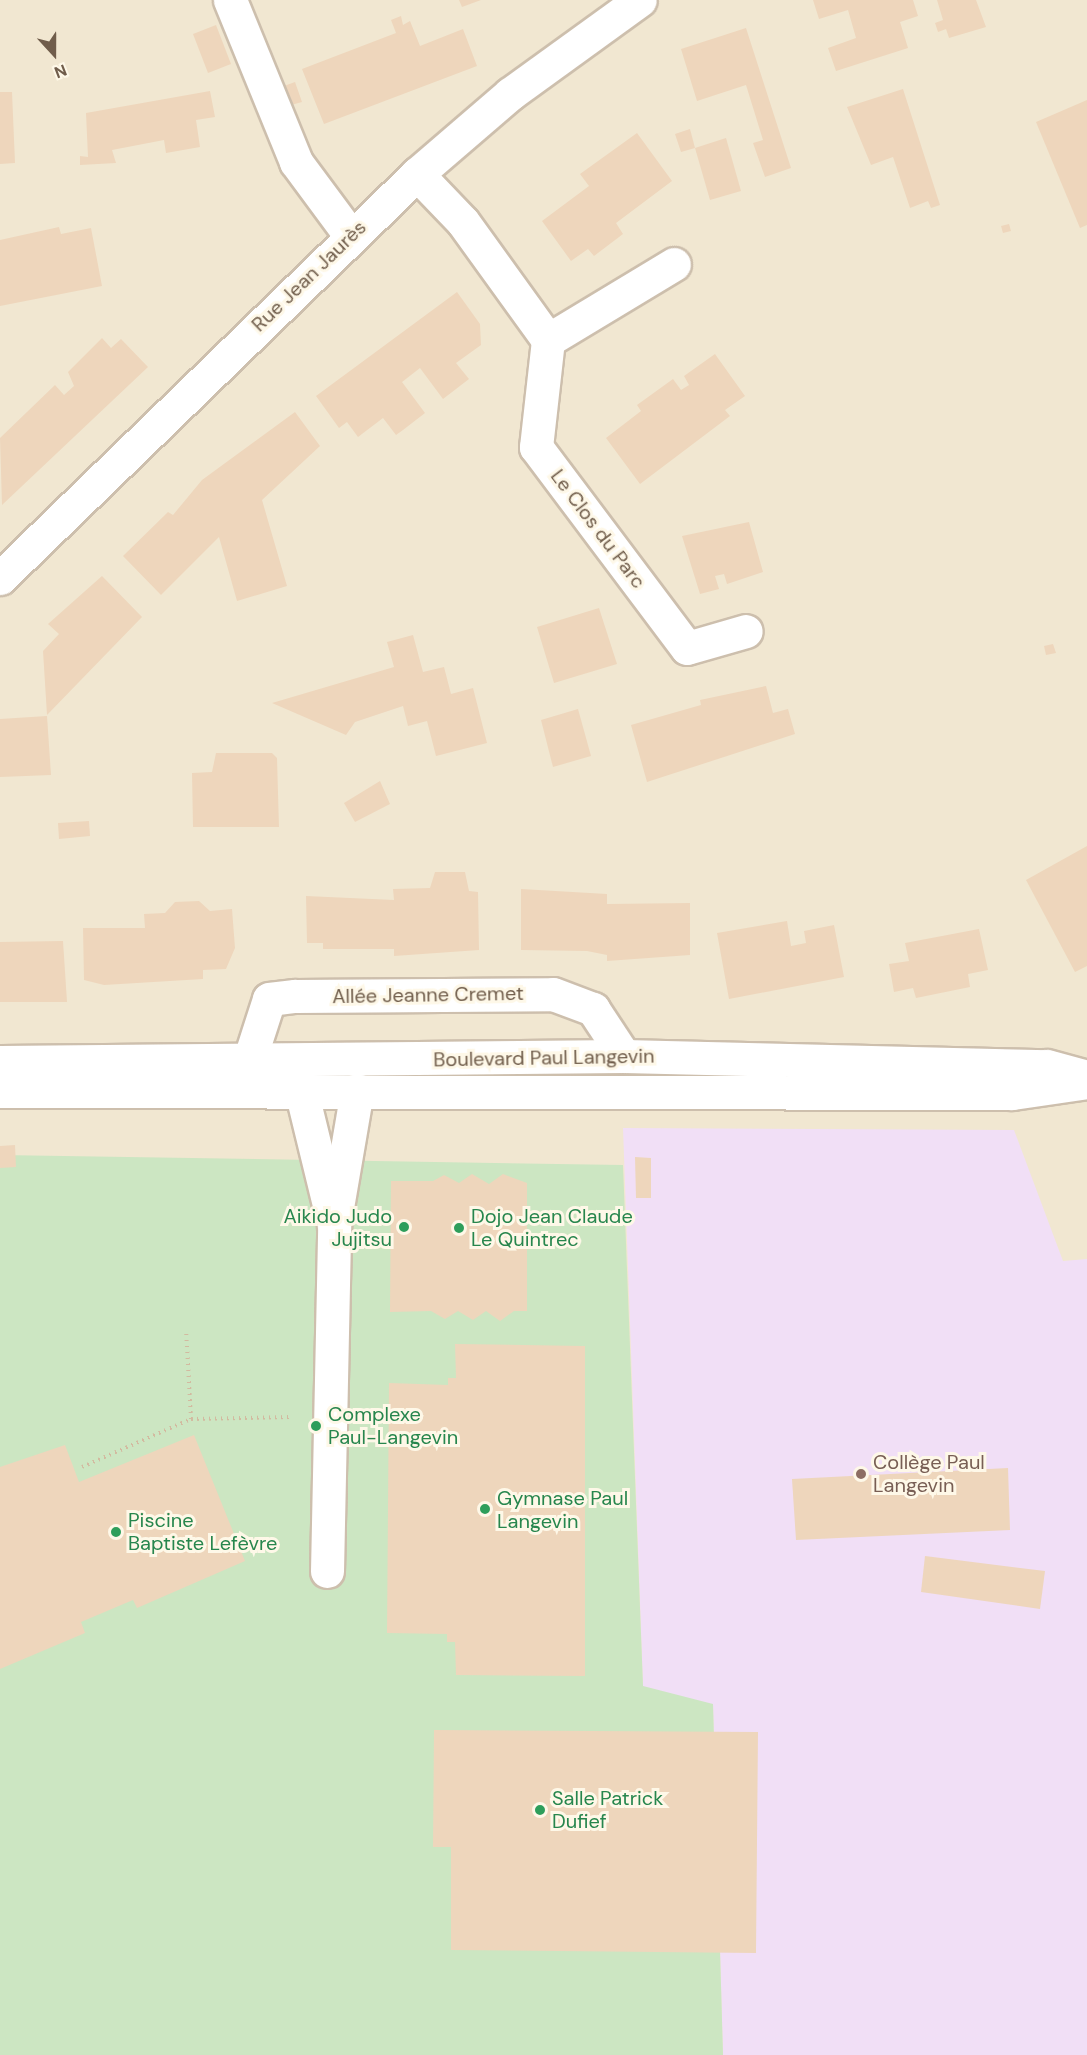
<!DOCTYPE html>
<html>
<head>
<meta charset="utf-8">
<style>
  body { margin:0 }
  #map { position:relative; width:1087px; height:2055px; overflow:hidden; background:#faf4e2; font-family:"DM Sans",sans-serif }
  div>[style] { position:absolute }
  .residential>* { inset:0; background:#f1e7d1 }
  .education>* { inset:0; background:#f1dff6 }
  .green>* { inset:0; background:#cce6c2 }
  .building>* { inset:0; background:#eed6bc }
  .path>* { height:4px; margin-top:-2px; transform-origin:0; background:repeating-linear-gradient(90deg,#d2baa0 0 1.5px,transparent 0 6px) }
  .roads { filter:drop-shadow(2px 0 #cdbfad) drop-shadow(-2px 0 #cdbfad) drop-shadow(0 2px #cdbfad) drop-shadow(0 -2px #cdbfad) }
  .minor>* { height:33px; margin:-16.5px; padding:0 16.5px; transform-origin:16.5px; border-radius:16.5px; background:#fff }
  .dots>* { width:16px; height:16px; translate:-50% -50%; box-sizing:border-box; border:3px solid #fef8e8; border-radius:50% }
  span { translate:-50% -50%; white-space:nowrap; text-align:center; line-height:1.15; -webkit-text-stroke:6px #fef8e8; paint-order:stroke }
  .street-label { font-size:20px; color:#705d4b }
  .leisure-label { font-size:20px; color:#27864d }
  .right { translate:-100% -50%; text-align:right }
  .left { translate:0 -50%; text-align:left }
  .education-label { font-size:20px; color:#785e54 }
  .north { position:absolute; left:24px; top:24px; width:60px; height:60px; -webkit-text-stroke:4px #fef8e8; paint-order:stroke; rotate:159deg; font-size:16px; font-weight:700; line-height:24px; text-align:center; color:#705d4b }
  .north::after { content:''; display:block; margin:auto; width:21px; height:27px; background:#705d4b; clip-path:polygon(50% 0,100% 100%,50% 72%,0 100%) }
</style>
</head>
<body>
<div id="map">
  <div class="residential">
    <div style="clip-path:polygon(0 0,1087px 0,1087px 2055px,0 2055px)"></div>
  </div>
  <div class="education">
    <div style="clip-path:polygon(623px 1128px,1014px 1130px,1063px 1261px,1087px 1259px,1087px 2055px,723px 2055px,713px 1705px,643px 1687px)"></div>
  </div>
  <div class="green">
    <div style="clip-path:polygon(0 1155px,623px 1165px,643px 1686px,713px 1704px,723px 2055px,0 2055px)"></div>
  </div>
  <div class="building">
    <div style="clip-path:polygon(459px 0,481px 0,462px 7px)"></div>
    <div style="clip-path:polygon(813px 0,913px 0,918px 16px,900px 22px,908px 48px,836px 71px,828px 48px,856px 38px,848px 10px,819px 19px)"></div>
    <div style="clip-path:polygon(937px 0,976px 0,986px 27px,949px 38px,946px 29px,938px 32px,935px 23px,943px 20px)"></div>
    <div style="clip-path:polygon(401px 16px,403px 25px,410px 21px,420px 46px,463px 29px,477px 66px,324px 124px,302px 69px,396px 33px,391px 20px)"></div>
    <div style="clip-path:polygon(216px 25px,231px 64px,208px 73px,193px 34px)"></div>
    <div style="clip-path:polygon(746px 28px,791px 168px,765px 177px,753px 143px,763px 140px,746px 85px,697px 101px,681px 49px)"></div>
    <div style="clip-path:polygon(295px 82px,302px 102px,291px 105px,284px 86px)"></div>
    <div style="clip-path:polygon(903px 89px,940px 205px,931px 208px,928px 201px,910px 208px,893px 157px,871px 165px,847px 107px)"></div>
    <div style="clip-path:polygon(210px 91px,215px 117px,196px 120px,200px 147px,166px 153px,164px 140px,112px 150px,116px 163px,80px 165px,80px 156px,88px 157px,86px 113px)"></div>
    <div style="clip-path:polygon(0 92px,12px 92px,15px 163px,0 164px)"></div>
    <div style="clip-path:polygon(1087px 100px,1087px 225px,1080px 228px,1036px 122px)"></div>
    <div style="clip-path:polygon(690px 129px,695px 148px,681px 152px,675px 134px)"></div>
    <div style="clip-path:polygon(637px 133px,672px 181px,616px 223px,623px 234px,594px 256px,588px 249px,571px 261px,542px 221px,589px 186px,580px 174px)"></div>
    <div style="clip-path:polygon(726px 138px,741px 191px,710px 200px,695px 148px)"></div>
    <div style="clip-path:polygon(1009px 224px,1011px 231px,1003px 233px,1001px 226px)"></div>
    <div style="clip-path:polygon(59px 227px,61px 234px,91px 228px,102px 286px,0 306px,0 240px)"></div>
    <div style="clip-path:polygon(457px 292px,480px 324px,481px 345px,456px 363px,469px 379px,443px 399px,420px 368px,402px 382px,425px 413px,403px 430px,396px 435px,383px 418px,358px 437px,347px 422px,339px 428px,316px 396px)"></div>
    <div style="clip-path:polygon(102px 338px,111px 348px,121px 339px,148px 367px,2px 505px,0 438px,55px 385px,64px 395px,74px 386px,68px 372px)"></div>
    <div style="clip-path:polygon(715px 354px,745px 396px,725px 410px,730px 416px,640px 484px,606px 438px,641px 411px,637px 405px,673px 379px,681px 390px,689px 385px,684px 376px)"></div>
    <div style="clip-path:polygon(295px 412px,320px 446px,262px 500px,287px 586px,237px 601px,219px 537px,161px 595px,123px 556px,168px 512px,173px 515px,202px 480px)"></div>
    <div style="clip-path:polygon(749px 522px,763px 572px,727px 584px,724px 574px,715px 576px,719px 589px,700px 594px,682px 536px)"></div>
    <div style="clip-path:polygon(102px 576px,142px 617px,47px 715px,43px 651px,59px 634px,48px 624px)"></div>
    <div style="clip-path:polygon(599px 608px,617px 664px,554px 683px,537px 627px)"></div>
    <div style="clip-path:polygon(413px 635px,423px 672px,444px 667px,451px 694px,473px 688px,487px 743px,436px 756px,427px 721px,408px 726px,403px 706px,355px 722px,346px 735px,272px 703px,394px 667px,387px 642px)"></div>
    <div style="clip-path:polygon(1053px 644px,1056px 653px,1046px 655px,1044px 646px)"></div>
    <div style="clip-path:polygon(766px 686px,773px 713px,788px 709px,795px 734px,647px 782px,631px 725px,701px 705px,700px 700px)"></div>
    <div style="clip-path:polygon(578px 709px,591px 756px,553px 767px,541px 720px)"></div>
    <div style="clip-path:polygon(47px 716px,51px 775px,0 777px,0 719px)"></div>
    <div style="clip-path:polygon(216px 753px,272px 753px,277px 758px,279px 827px,193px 827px,192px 773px,212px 772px)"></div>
    <div style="clip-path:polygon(380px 781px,390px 804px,355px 822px,344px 803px)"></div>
    <div style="clip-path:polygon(89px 821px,90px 836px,59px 839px,58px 823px)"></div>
    <div style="clip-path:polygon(1087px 846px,1087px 966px,1075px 972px,1026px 880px)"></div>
    <div style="clip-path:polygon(435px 872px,465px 872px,469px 891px,478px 892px,479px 950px,394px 956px,394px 949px,323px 949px,323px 943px,307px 943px,306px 896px,394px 900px,393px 889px,430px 888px)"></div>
    <div style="clip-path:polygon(521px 889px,607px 894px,607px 904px,690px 903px,690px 955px,607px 961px,607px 955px,587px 951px,521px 950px)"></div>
    <div style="clip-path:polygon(199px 901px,210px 911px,232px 909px,235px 948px,226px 969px,203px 970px,203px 979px,104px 985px,84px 980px,83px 928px,145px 928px,144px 914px,165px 913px,175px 902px)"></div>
    <div style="clip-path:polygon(787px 921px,791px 946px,806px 943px,804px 931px,834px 925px,844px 977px,729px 999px,717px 933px)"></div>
    <div style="clip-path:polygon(979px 929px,988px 970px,968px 974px,970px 987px,916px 998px,913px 988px,894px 992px,889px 964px,909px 961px,905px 943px)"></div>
    <div style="clip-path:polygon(63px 941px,67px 1002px,0 1002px,0 942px)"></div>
    <div style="clip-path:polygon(15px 1145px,16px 1167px,0 1168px,0 1146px)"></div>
    <div style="clip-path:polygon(635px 1157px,651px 1158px,651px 1198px,636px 1198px)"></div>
    <div style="clip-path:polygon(472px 1174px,489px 1184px,503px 1174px,527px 1183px,527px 1311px,514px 1311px,500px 1321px,486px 1311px,473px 1320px,458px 1311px,445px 1319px,431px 1311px,390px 1312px,391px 1181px,433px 1181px,444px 1175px,459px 1183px)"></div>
    <div style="clip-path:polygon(455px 1344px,585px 1346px,585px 1676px,456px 1675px,455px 1642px,447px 1642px,447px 1634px,387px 1633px,389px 1383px,448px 1385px,448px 1378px,456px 1378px)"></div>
    <div style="clip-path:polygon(194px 1435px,245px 1561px,137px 1608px,133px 1600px,81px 1622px,85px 1633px,0 1669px,0 1467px,65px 1445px,79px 1482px)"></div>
    <div style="clip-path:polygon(1008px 1468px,1010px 1530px,796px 1540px,792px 1479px)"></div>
    <div style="clip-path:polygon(925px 1556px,1045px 1571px,1040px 1609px,921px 1592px)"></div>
    <div style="clip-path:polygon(434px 1730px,758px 1732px,756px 1953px,451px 1950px,451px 1847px,433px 1847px)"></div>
  </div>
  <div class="path">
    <div style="left:191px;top:1419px;width:99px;rotate:-1.2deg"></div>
    <div style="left:82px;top:1467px;width:119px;rotate:-23.8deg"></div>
    <div style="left:191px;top:1419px;width:89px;rotate:-93.2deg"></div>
  </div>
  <div class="roads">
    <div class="minor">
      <div style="left:230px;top:0;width:175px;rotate:67.8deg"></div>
      <div style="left:296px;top:162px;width:91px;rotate:53.5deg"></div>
      <div style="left:417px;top:174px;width:66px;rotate:46.2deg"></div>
      <div style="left:463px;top:222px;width:145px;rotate:54.2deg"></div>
      <div style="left:548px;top:340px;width:108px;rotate:96.4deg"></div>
      <div style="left:536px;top:447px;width:251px;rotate:53.1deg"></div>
      <div style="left:687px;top:648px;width:61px;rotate:-16.1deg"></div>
      <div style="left:548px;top:340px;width:147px;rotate:-31.1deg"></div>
      <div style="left:0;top:578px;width:581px;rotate:-44.09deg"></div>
      <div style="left:417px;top:174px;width:123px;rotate:-40.7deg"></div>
      <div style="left:510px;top:94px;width:160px;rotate:-35.9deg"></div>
      <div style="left:249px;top:1061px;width:65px;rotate:-72.1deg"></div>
      <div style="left:269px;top:999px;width:26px;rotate:-7deg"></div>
      <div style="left:295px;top:996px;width:258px;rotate:-0.4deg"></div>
      <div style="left:553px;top:994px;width:43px;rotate:20.6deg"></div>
      <div style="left:593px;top:1009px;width:56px;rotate:56.6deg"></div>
      <div style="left:0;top:1062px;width:624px;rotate:-0.55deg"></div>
      <div style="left:624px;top:1056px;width:423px;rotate:1.4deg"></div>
      <div style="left:1047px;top:1066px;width:41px;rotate:15.4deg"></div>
      <div style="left:301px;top:1090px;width:127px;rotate:76.3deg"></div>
      <div style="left:0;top:1091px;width:1012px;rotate:0.11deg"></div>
      <div style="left:1012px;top:1093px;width:76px;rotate:-8.3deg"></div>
      <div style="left:327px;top:1571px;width:346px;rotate:-88.8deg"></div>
      <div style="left:334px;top:1225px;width:137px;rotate:-80.3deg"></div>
    </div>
  </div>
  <div class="dots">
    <div style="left:404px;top:1227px;background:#2e9e5b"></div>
    <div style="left:459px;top:1228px;background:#2e9e5b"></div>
    <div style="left:316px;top:1426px;background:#2e9e5b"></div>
    <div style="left:861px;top:1474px;background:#8d6e63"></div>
    <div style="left:485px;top:1509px;background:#2e9e5b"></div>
    <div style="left:116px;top:1532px;background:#2e9e5b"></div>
    <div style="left:540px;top:1810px;background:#2e9e5b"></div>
  </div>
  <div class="street-label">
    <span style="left:309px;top:276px;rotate:-44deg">Rue Jean Jaurès</span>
    <span style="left:598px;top:529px;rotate:53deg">Le Clos du Parc</span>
    <span style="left:428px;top:995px;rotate:-1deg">Allée Jeanne Cremet</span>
    <span style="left:544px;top:1058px;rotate:-1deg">Boulevard Paul Langevin</span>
  </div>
  <div class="leisure-label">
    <span class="right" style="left:392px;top:1228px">Aikido Judo<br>Jujitsu</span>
    <span class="left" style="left:471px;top:1228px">Dojo Jean Claude<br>Le Quintrec</span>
    <span class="left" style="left:328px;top:1426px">Complexe<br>Paul-Langevin</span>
    <span class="left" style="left:497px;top:1510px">Gymnase Paul<br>Langevin</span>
    <span class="left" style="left:128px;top:1532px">Piscine<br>Baptiste Lefèvre</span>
    <span class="left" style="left:552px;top:1810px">Salle Patrick<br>Dufief</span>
  </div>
  <div class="education-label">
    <span class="left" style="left:873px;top:1474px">Collège Paul<br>Langevin</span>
  </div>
  <div class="north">N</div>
</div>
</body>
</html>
